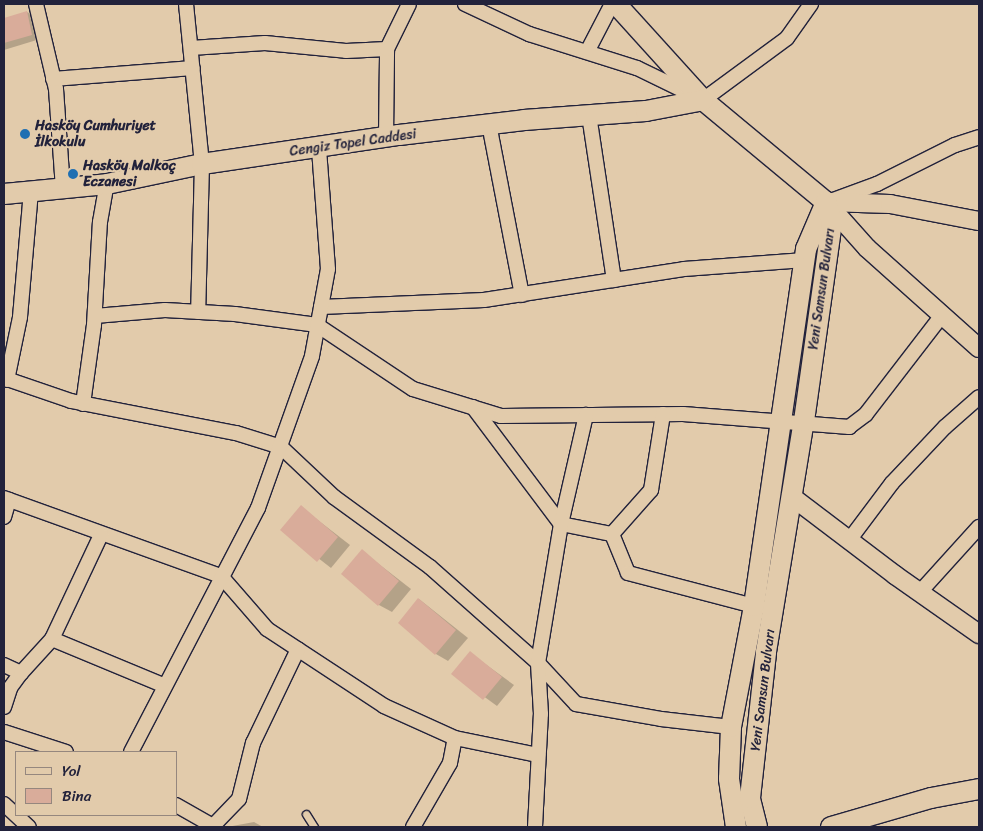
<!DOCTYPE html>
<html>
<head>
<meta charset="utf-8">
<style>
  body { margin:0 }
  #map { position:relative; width:983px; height:831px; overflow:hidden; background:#e2cbab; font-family:Sriracha,sans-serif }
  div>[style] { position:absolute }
  .shadow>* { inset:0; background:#0003 }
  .building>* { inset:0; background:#d9ac9a }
  .roads { filter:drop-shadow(1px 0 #22223b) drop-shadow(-1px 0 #22223b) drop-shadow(0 1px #22223b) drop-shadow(0 -1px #22223b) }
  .service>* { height:7px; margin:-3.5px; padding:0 3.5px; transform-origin:3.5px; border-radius:3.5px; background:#e2cbab }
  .minor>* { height:14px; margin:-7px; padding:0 7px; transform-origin:7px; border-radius:7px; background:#e2cbab }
  .tertiary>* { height:18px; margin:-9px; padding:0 9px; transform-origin:9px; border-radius:9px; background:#e2cbab }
  .secondary>* { height:20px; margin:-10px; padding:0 10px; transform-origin:10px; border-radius:10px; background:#e2cbab }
  .dots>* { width:14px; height:14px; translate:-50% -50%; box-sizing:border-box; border:2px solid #e2cbab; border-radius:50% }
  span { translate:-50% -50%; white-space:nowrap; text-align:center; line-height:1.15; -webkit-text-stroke:4px #e2cbab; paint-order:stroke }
  .poi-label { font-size:14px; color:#22223b; font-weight:700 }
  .left { translate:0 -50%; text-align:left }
  .street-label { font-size:14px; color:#22223b }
  .frame { position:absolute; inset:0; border:5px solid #22223b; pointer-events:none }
  .legend { position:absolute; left:15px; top:751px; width:162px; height:65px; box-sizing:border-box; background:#e2cbab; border:1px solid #95877e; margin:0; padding:6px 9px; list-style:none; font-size:15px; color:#22223b }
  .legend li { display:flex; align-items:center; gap:10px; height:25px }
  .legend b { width:25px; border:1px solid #95877e }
</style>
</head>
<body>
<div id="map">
  <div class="shadow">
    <div style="clip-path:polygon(27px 12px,35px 17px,40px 39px,4px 50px,4px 19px)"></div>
    <div style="clip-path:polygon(301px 507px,350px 545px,331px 568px,282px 530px)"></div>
    <div style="clip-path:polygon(362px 551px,411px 589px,392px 612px,379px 605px)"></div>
    <div style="clip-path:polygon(419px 599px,468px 638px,448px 661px,436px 654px)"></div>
    <div style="clip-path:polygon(470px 653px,514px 685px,497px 706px,453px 674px)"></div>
    <div style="clip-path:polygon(254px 822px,263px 827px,227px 827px)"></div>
  </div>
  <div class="building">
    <div style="clip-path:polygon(27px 11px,32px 35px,4px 43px,4px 18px)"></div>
    <div style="clip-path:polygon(301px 505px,338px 537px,317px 562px,280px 530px)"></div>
    <div style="clip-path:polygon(362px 549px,399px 581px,378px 606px,341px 574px)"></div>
    <div style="clip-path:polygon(418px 598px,456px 630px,435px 655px,398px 623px)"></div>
    <div style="clip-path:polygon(470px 651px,502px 677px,483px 700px,451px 674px)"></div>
  </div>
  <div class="roads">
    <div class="service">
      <div style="left:306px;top:814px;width:15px;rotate:58deg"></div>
    </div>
    <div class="minor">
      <div style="left:36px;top:4px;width:87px;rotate:76.8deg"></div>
      <div style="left:56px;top:89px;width:99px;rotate:86deg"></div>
      <div style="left:186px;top:4px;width:161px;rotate:84.3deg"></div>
      <div style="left:202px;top:164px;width:148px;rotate:91.5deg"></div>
      <div style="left:465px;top:4px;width:71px;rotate:25.1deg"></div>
      <div style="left:529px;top:34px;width:113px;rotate:17.5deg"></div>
      <div style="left:637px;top:68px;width:73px;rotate:25.9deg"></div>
      <div style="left:703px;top:100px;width:104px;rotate:-36.4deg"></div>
      <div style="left:787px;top:38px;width:42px;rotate:-54.8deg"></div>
      <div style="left:191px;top:48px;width:74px;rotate:-3.9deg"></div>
      <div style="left:265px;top:43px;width:81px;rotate:5.6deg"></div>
      <div style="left:346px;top:51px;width:41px;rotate:-2.8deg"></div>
      <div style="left:587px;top:52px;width:54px;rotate:-62.5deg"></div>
      <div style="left:53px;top:79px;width:140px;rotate:-4.5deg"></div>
      <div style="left:589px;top:115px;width:167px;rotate:81.4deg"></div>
      <div style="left:489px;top:124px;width:174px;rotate:79.1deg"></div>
      <div style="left:386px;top:137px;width:88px;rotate:-89.3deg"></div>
      <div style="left:387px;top:49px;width:50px;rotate:-63.9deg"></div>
      <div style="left:833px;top:200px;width:47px;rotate:-20deg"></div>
      <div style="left:877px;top:184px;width:87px;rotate:-26.6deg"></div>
      <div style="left:955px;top:145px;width:25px;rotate:-18deg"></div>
      <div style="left:321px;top:307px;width:163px;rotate:-2.5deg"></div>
      <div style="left:484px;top:300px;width:202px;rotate:-8.8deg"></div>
      <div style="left:684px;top:269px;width:121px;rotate:-4.3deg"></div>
      <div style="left:95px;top:316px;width:70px;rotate:-4.9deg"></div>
      <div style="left:165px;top:310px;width:70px;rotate:3.3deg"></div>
      <div style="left:235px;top:314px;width:83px;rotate:7.6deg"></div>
      <div style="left:317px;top:325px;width:115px;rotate:33.7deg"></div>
      <div style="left:413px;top:389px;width:92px;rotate:17.1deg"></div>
      <div style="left:501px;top:416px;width:182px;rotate:-0.6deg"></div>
      <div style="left:683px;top:414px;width:167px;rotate:4.5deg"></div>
      <div style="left:849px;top:427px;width:21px;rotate:-37deg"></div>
      <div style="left:866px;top:414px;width:126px;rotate:-52.4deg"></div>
      <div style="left:4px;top:378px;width:71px;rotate:18.9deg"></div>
      <div style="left:71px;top:401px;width:168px;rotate:11deg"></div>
      <div style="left:236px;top:433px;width:47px;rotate:17.3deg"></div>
      <div style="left:281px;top:447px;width:73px;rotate:43.3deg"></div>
      <div style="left:334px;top:497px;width:119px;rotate:36.1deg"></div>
      <div style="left:430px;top:567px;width:144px;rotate:41.6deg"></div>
      <div style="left:538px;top:663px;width:56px;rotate:47.2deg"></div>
      <div style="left:576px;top:704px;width:86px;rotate:10deg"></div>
      <div style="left:661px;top:719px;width:70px;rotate:6.5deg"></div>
      <div style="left:7px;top:380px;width:64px;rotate:-78.3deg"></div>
      <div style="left:20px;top:317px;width:126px;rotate:-85deg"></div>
      <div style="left:83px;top:404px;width:80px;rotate:-82.1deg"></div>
      <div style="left:94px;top:325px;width:103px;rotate:-86.7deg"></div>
      <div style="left:100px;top:222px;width:39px;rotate:-80deg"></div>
      <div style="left:473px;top:407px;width:146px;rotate:53.1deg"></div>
      <div style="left:561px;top:524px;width:52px;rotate:11.1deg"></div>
      <div style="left:612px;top:534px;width:59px;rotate:-48.4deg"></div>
      <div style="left:651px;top:490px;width:77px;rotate:-81deg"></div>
      <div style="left:4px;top:498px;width:231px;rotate:19.8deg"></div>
      <div style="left:221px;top:576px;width:70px;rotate:49deg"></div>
      <div style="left:267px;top:629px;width:140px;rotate:33.3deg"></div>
      <div style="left:384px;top:706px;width:78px;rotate:24.3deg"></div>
      <div style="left:455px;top:738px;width:85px;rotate:11.6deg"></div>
      <div style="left:4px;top:517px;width:18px;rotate:-74deg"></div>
      <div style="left:612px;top:534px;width:42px;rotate:67.7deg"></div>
      <div style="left:628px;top:573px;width:130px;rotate:14.7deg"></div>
      <div style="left:850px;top:539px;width:70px;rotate:-53.1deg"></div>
      <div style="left:892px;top:483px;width:77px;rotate:-46.6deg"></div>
      <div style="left:945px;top:427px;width:45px;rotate:-41.4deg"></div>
      <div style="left:920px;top:592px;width:88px;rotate:-47.8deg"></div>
      <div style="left:52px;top:639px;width:120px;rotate:22.5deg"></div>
      <div style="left:4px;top:665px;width:19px;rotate:25deg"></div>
      <div style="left:4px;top:707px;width:20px;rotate:-72deg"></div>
      <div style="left:10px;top:688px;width:19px;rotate:-54deg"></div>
      <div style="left:21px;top:673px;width:46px;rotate:-47.6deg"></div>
      <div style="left:52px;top:639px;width:115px;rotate:-64.8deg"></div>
      <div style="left:4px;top:732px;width:65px;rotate:17.9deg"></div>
      <div style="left:131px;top:752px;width:275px;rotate:-62.5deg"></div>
      <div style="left:258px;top:508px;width:161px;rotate:-70.4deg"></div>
      <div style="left:312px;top:356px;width:88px;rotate:-79.6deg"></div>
      <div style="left:328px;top:269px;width:121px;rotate:-94.3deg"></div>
      <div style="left:4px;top:804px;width:34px;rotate:43deg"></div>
      <div style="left:176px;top:805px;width:43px;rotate:29.6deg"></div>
      <div style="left:212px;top:827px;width:39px;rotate:-46deg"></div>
      <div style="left:239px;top:799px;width:58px;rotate:-76deg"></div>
      <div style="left:253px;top:743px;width:104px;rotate:-64.4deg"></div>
      <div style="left:413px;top:827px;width:74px;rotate:-60deg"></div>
      <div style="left:450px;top:763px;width:25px;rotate:-79deg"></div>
      <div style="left:535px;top:827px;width:113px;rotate:-87deg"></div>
      <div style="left:541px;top:714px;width:51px;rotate:-93.4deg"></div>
      <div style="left:538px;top:663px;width:141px;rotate:-80.6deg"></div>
      <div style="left:561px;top:524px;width:112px;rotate:-77.1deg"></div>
    </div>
    <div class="tertiary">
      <div style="left:826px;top:202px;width:62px;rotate:48.3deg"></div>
      <div style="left:867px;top:248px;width:150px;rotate:41.8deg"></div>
      <div style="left:826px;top:202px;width:64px;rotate:1.8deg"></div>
      <div style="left:890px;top:204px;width:91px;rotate:10.8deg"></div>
      <div style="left:791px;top:496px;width:131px;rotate:37.2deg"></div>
      <div style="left:895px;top:575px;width:103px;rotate:35.1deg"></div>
    </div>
    <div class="secondary">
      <div style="left:616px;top:4px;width:130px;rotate:47.8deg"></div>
      <div style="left:703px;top:100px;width:160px;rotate:39.7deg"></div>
      <div style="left:4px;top:194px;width:103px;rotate:-5.5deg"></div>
      <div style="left:107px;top:184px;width:97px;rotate:-11.9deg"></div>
      <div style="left:202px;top:164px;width:199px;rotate:-8.4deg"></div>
      <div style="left:399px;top:135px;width:126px;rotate:-6.8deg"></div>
      <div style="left:524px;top:120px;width:122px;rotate:-4.2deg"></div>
      <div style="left:646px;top:111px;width:58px;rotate:-10.9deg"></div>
      <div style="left:736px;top:827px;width:49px;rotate:-98.3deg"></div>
      <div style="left:729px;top:779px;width:52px;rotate:-87.8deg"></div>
      <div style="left:731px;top:727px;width:123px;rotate:-79.2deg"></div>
      <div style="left:754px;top:606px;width:361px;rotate:-81.7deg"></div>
      <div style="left:806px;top:249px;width:51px;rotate:-66.9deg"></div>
      <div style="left:757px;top:827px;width:30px;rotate:-104deg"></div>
      <div style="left:750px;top:798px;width:147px;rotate:-83.7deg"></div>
      <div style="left:766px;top:652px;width:234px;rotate:-80.7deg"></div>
      <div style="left:804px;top:421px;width:200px;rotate:-82deg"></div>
      <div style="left:832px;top:223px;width:22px;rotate:-106deg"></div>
      <div style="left:831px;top:827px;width:104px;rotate:-16.2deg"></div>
      <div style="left:931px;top:798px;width:49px;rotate:-10.6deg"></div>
    </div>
  </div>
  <div class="dots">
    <div style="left:25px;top:134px;background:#1f6fb2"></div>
    <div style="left:73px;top:174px;background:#1f6fb2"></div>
  </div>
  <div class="poi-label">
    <span class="left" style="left:35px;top:134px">Hasköy Cumhuriyet<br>İlkokulu</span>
    <span class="left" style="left:83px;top:174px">Hasköy Malkoç<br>Eczanesi</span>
  </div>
  <div class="street-label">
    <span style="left:353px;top:143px;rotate:-8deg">Cengiz Topel Caddesi</span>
    <span style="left:822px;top:289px;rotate:-82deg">Yeni Samsun Bulvarı</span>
    <span style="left:763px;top:690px;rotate:-83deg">Yeni Samsun Bulvarı</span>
  </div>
  <div class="frame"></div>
  <ul class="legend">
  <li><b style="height:6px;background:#e2cbab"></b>Yol</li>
  <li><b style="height:14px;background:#d9ac9a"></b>Bina</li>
  </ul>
</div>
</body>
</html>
